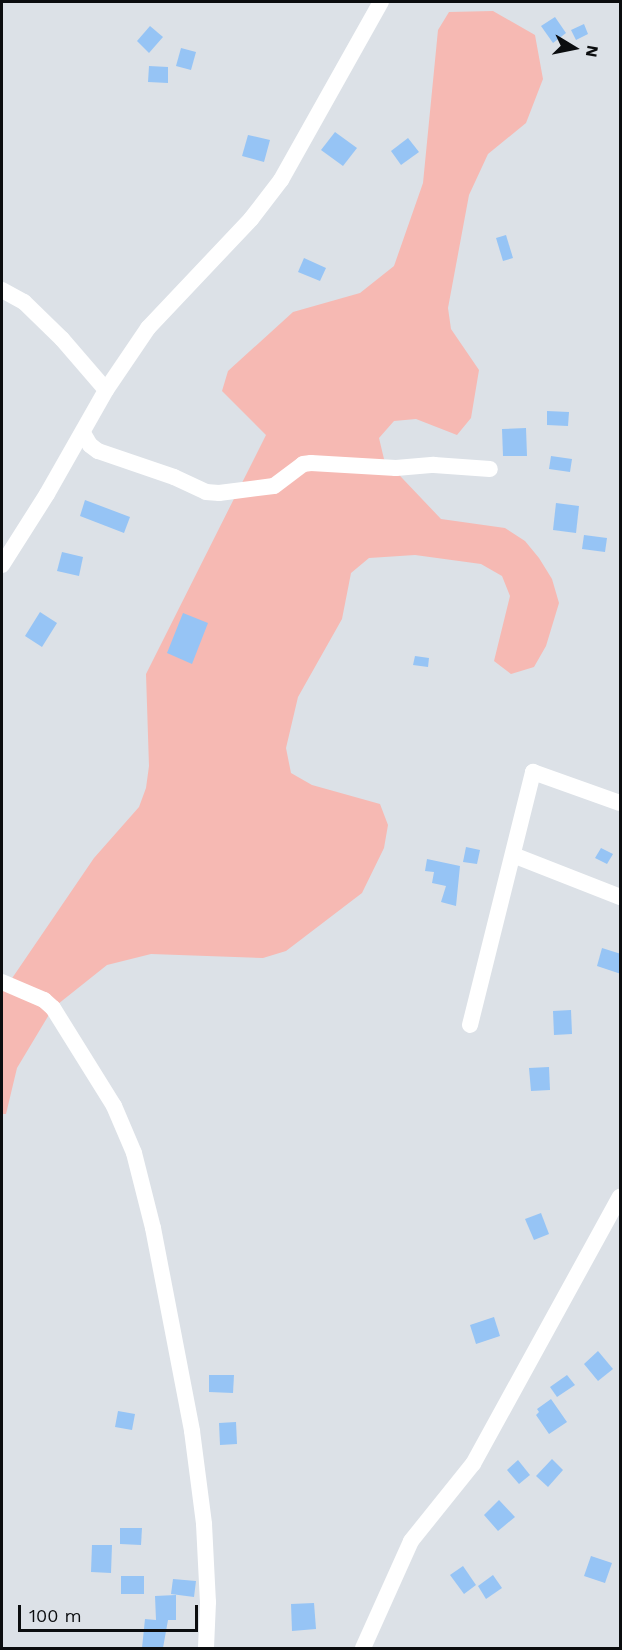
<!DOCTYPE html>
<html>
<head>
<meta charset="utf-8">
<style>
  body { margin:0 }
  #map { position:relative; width:622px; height:1650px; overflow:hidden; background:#dce1e7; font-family:"Work Sans",sans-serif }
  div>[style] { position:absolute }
  .green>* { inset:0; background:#f6b9b3 }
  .building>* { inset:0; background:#96c4f5 }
  .minor>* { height:16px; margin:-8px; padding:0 8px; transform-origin:8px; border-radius:8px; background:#fff }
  span { translate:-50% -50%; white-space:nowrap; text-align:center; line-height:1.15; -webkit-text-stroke:4.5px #dce1e7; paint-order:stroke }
  .frame { position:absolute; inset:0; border:3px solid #0b0d0f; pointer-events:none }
  .north { position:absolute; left:544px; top:18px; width:60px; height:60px; -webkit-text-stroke:4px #dce1e7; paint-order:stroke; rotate:100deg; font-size:16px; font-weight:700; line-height:24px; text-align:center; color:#0b0d0f }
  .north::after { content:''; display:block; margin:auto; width:21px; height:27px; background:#0b0d0f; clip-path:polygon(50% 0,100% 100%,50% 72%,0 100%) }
  .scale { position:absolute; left:18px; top:1605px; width:180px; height:27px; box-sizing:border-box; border:3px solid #0b0d0f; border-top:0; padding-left:8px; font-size:18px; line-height:21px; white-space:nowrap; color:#0b0d0f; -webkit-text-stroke:4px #dce1e7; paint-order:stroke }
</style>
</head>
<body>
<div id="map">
  <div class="green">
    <div style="clip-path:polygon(493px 11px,535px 35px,543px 79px,526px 123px,488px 154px,469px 195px,448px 308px,451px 329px,479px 370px,471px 418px,457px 435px,416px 419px,394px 421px,379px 438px,384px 459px,441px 519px,505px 528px,525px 541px,539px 558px,552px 579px,559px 603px,546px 646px,534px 667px,511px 674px,494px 661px,510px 596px,502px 576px,481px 564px,415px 555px,369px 558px,351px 573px,342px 619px,298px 697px,286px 748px,291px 773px,312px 785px,380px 804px,388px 825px,384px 848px,362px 893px,286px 951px,263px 958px,151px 954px,107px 965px,53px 1008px,17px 1068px,6px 1114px,2px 1114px,2px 993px,94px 858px,139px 807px,146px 788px,149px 766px,146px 674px,266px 435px,222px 391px,228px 371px,293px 312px,360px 293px,394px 266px,423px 183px,438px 30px,449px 12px)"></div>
  </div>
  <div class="building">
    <div style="clip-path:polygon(555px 17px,566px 33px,553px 43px,541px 26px)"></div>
    <div style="clip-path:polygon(584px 24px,588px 34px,576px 40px,571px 30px)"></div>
    <div style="clip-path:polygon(150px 26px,163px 37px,149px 53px,137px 41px)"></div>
    <div style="clip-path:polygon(181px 48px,196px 52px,191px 70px,176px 66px)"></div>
    <div style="clip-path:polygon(149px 66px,168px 67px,168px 83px,148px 82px)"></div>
    <div style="clip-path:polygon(335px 132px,357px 148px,343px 166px,321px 150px)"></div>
    <div style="clip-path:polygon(248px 135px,270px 140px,264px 162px,242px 156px)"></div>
    <div style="clip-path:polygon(408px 138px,419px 152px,401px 165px,391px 151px)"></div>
    <div style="clip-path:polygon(506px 235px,513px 258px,503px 261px,496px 238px)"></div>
    <div style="clip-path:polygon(304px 258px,326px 268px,320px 281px,298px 272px)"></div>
    <div style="clip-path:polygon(547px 411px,569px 412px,568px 426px,547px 425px)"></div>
    <div style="clip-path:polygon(526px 428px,527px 456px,503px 456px,502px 429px)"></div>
    <div style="clip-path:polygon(551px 456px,572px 459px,570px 472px,549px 469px)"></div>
    <div style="clip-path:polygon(85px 500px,130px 517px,124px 533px,80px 516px)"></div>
    <div style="clip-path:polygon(556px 503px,579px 506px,576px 533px,553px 530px)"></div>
    <div style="clip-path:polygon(584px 535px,607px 538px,605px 552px,582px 549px)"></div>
    <div style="clip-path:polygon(62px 552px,83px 557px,79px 576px,57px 571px)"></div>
    <div style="clip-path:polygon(40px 612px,57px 623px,42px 647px,25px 636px)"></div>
    <div style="clip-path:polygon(183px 613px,208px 623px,192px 664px,167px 653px)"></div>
    <div style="clip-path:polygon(415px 656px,429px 658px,428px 667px,413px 665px)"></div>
    <div style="clip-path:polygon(466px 847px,480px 850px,477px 864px,463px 862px)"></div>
    <div style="clip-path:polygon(601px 848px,613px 854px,607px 864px,595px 858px)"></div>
    <div style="clip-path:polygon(427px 859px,460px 866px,456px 906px,441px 902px,446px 886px,432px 883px,434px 872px,425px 871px)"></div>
    <div style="clip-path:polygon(602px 948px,621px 954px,621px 974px,597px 966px)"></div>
    <div style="clip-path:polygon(571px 1010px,572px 1034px,554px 1035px,553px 1011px)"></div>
    <div style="clip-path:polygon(549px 1067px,550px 1090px,531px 1091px,529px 1068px)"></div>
    <div style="clip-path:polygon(541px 1213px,549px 1234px,534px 1240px,525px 1219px)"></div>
    <div style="clip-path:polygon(494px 1317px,500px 1336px,476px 1344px,470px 1325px)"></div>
    <div style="clip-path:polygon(598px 1351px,613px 1369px,598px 1381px,584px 1364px)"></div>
    <div style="clip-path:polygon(209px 1375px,234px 1375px,233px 1393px,209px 1392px)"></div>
    <div style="clip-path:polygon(567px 1375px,575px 1385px,557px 1397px,550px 1387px)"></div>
    <div style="clip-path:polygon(551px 1399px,567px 1422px,549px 1434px,536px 1415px,539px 1412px,537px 1409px)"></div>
    <div style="clip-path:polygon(118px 1411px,135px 1414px,132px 1430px,115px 1427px)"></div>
    <div style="clip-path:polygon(236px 1422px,237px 1444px,220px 1445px,219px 1423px)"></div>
    <div style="clip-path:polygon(552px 1459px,563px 1470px,548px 1487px,536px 1476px)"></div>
    <div style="clip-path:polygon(518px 1460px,530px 1475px,519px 1484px,507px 1470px)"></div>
    <div style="clip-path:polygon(499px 1500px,515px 1517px,498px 1531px,484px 1515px)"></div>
    <div style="clip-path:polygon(120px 1528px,142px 1528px,141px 1545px,120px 1544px)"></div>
    <div style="clip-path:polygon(92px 1545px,112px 1545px,111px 1573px,91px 1572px)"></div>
    <div style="clip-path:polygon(591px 1556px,612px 1563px,605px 1583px,584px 1576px)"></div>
    <div style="clip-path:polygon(463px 1566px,476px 1585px,464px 1594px,450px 1575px)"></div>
    <div style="clip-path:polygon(493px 1575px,502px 1588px,486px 1599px,478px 1586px)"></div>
    <div style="clip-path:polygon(121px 1576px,144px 1576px,144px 1594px,121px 1594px)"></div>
    <div style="clip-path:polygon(173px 1579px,196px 1581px,194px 1597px,171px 1594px)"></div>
    <div style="clip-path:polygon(176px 1595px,176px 1620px,168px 1620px,163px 1648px,142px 1648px,145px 1619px,156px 1620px,155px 1596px)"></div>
    <div style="clip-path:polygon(314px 1603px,316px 1629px,292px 1631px,291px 1604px)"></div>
  </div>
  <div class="minor">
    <div style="left:2px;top:290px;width:25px;rotate:29deg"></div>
    <div style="left:24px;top:302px;width:53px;rotate:44.2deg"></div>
    <div style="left:62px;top:339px;width:67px;rotate:49.2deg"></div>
    <div style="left:83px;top:433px;width:14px;rotate:60deg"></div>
    <div style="left:90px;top:445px;width:10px;rotate:37deg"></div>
    <div style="left:98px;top:451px;width:80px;rotate:18.9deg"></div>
    <div style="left:174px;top:477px;width:35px;rotate:25deg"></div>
    <div style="left:206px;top:492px;width:13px;rotate:4deg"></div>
    <div style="left:219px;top:493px;width:55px;rotate:-7.3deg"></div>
    <div style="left:274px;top:486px;width:36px;rotate:-37deg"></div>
    <div style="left:303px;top:464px;width:8px;rotate:-7deg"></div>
    <div style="left:311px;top:463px;width:85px;rotate:3.4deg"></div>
    <div style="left:396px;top:468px;width:38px;rotate:-5deg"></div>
    <div style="left:434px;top:465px;width:56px;rotate:4.1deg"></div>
    <div style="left:2px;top:565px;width:84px;rotate:-57.6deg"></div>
    <div style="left:47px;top:494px;width:120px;rotate:-60.4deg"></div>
    <div style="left:106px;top:390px;width:75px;rotate:-55.9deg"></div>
    <div style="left:148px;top:328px;width:150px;rotate:-46.6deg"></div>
    <div style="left:251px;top:219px;width:49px;rotate:-52.4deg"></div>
    <div style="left:281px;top:180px;width:204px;rotate:-60.7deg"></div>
    <div style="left:513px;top:855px;width:115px;rotate:21.4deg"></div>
    <div style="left:2px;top:982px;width:46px;rotate:23.2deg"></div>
    <div style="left:44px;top:1000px;width:12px;rotate:42deg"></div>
    <div style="left:53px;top:1008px;width:115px;rotate:58.1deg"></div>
    <div style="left:114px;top:1106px;width:51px;rotate:66.9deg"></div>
    <div style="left:134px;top:1153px;width:77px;rotate:75.8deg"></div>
    <div style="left:153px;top:1228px;width:207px;rotate:79.1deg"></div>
    <div style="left:192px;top:1431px;width:94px;rotate:82.6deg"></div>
    <div style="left:204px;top:1524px;width:78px;rotate:87.1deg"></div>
    <div style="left:208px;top:1602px;width:46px;rotate:92.5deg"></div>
    <div style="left:470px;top:1025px;width:261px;rotate:-76deg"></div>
    <div style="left:533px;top:772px;width:92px;rotate:19.6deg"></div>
    <div style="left:363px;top:1648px;width:117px;rotate:-65.8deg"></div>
    <div style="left:411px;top:1541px;width:99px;rotate:-51.2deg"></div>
    <div style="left:473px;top:1464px;width:305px;rotate:-61.2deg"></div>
  </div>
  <div class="frame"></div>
  <div class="north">N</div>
  <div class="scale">100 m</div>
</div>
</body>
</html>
